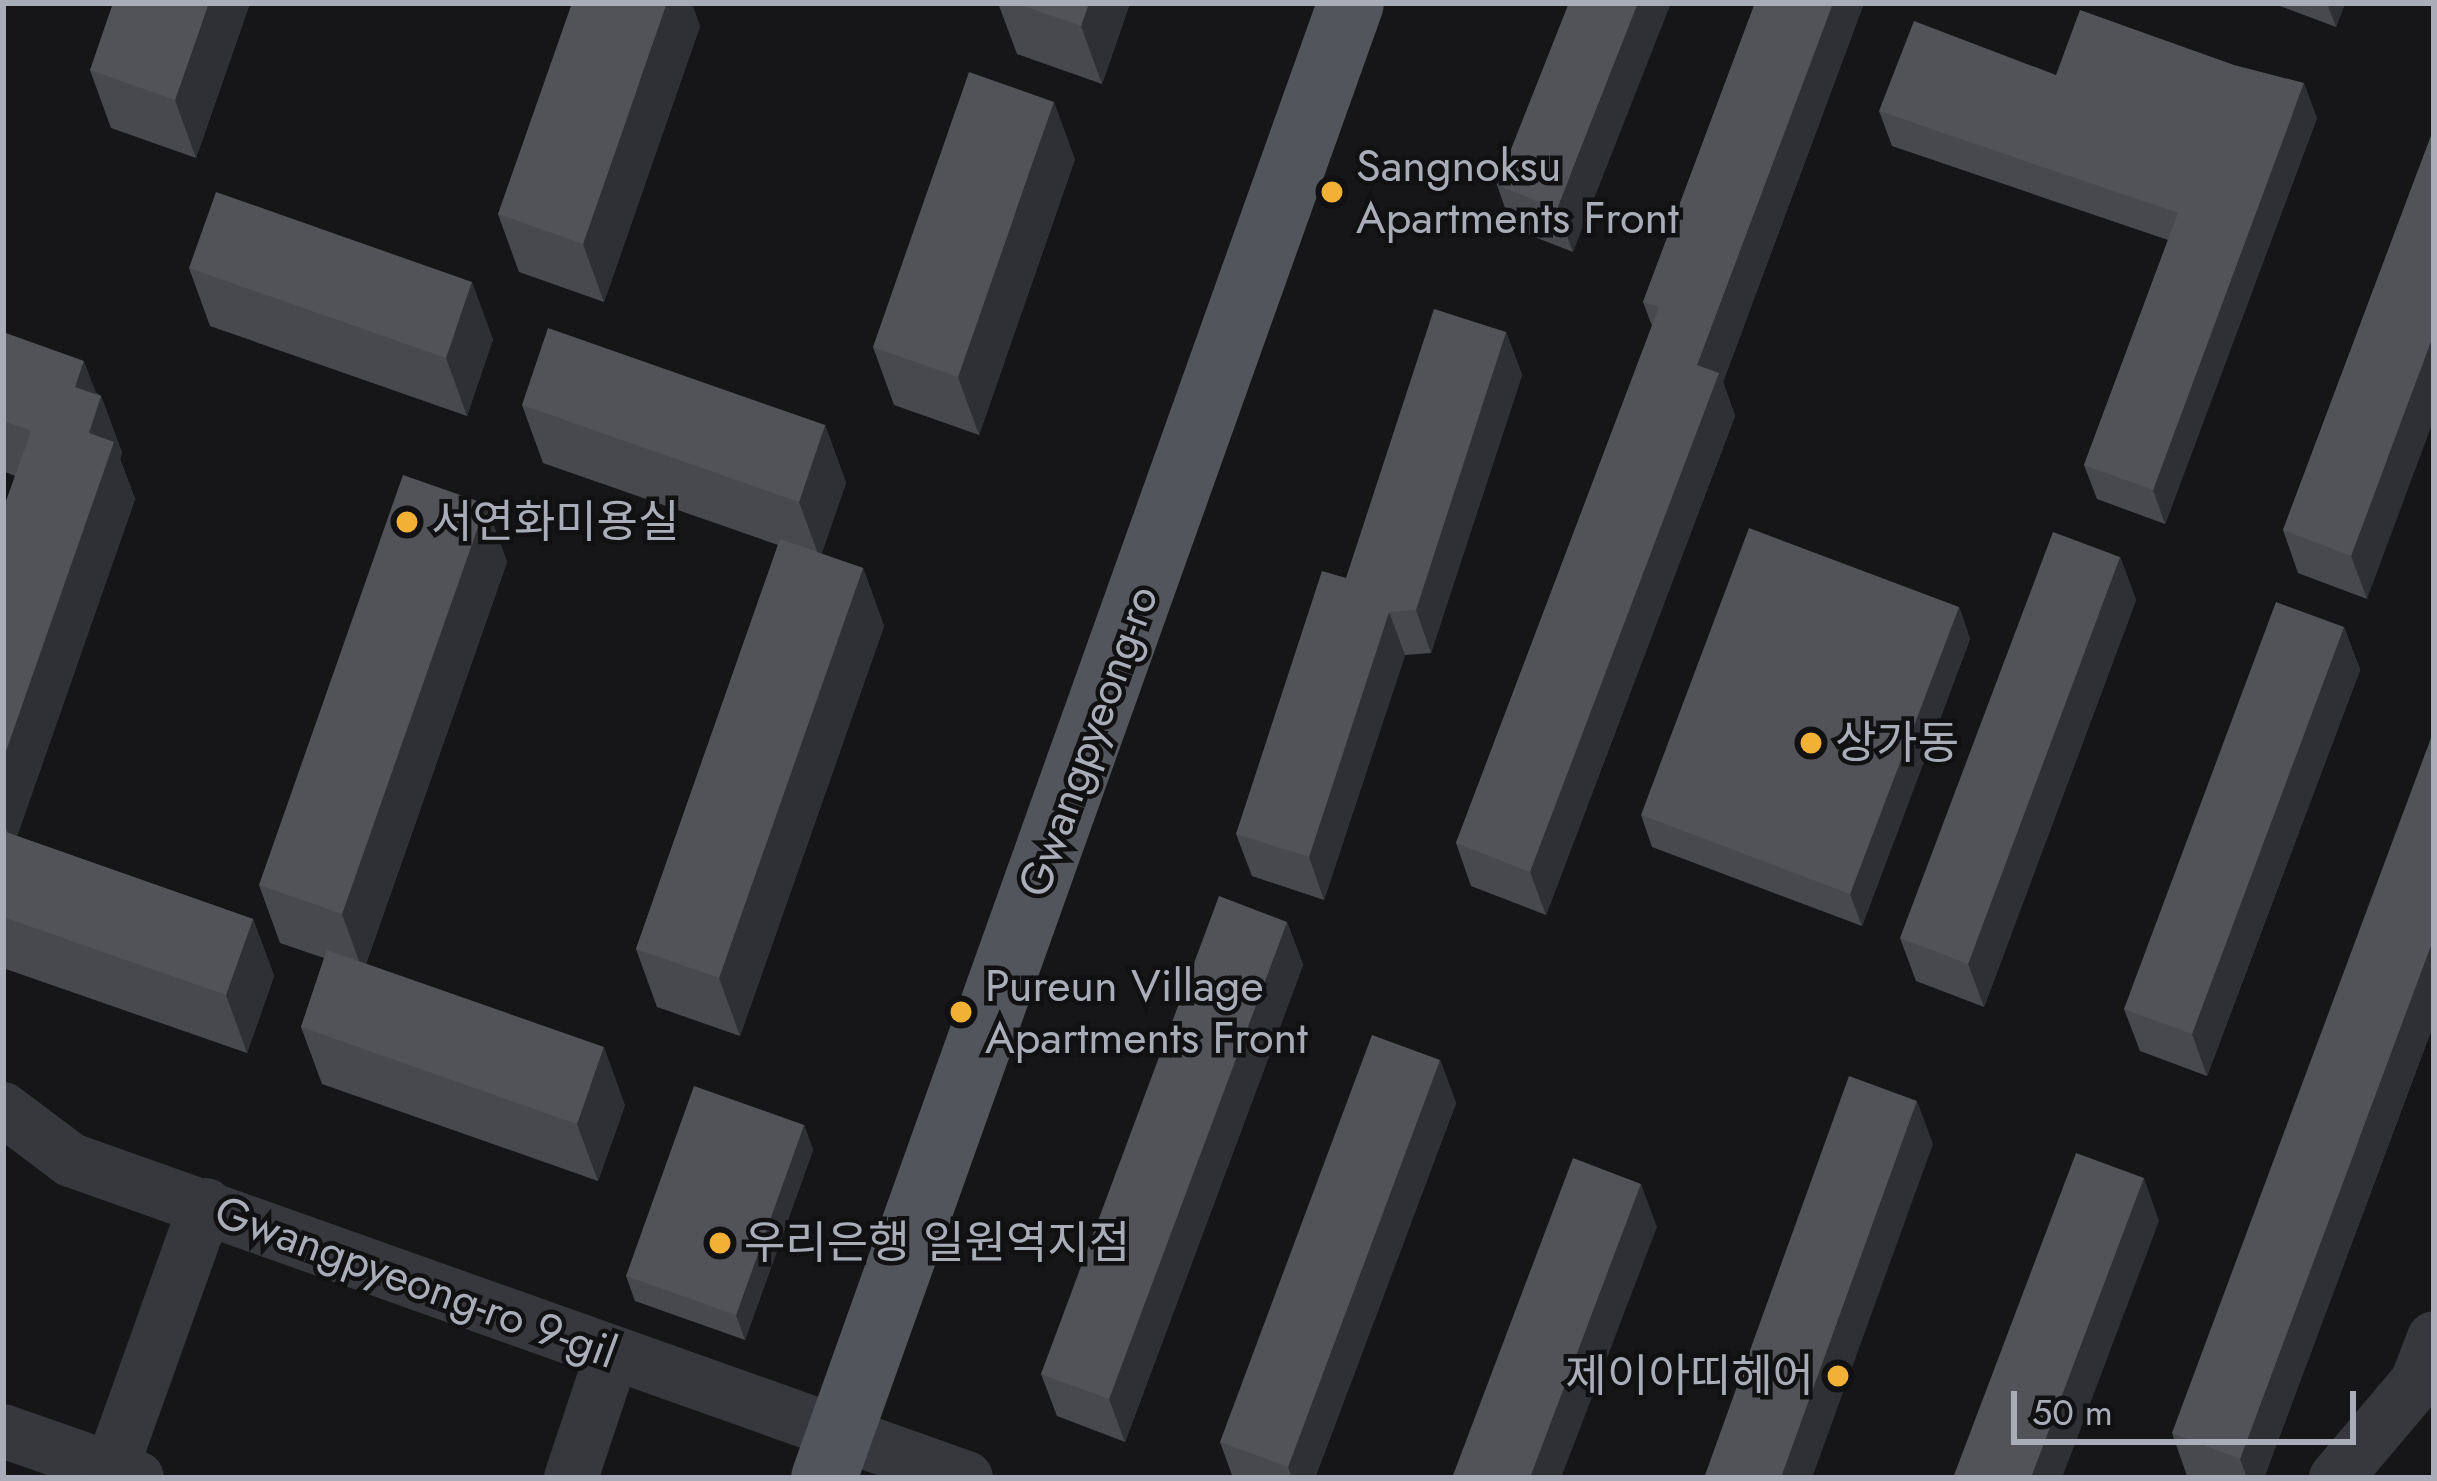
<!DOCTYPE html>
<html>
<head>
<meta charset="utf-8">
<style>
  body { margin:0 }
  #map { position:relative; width:2437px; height:1481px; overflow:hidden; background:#161618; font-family:Jost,"Noto Sans KR",sans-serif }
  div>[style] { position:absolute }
  .minor>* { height:54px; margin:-27px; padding:0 27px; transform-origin:27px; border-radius:27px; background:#37383d }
  .major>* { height:66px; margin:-33px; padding:0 33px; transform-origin:33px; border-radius:33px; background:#53555c }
  .wall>* { inset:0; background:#47494d }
  .shaded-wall>* { inset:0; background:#2f3033 }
  .building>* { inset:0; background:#525359 }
  .dots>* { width:33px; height:33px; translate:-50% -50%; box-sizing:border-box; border:6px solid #111113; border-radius:50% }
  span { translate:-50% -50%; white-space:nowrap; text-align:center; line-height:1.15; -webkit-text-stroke:9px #111113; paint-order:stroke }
  .poi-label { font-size:45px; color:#a8adb8 }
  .left { translate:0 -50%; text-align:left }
  .right { translate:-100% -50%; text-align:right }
  .street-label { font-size:45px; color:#a8adb8 }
  .frame { position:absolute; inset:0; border:6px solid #a8adb8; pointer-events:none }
  .scale { position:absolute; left:2011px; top:1391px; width:345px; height:54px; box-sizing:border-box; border:6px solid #a8adb8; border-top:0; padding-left:15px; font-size:36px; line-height:42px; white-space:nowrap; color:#a8adb8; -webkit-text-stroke:9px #111113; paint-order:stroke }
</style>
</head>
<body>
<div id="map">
  <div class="minor">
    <div style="left:3px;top:1109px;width:85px;rotate:36.9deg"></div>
    <div style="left:71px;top:1160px;width:950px;rotate:19.56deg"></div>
    <div style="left:3px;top:1431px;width:142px;rotate:19.3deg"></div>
    <div style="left:108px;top:1478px;width:290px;rotate:-70.3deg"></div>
    <div style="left:571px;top:1478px;width:130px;rotate:-71.6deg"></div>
    <div style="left:2336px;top:1478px;width:126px;rotate:-49.8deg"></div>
    <div style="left:2417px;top:1382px;width:47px;rotate:-68.9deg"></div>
  </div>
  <div class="major">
    <div style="left:824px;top:1478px;width:1566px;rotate:-70.34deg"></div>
  </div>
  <div class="wall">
    <div style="clip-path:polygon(250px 3px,196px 158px,111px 128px,90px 70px)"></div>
    <div style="clip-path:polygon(998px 3px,1130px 3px,1102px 84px,1017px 54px)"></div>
    <div style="clip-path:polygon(1569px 3px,1573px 252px,1512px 228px,1497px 185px)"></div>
    <div style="clip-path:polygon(1755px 3px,1864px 3px,1723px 382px,1735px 416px,1546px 915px,1471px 886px,1456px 843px,1652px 326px,1643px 302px)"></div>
    <div style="clip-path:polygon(2272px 3px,2345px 3px,2336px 27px)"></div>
    <div style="clip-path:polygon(700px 26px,604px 302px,519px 272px,498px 214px)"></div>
    <div style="clip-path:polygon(2056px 75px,2317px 118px,2165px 524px,2097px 499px,2084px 465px,2168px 240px,1892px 146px,1879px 111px)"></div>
    <div style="clip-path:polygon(2434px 128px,2367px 599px,2298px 573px,2283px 530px)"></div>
    <div style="clip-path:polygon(1075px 159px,979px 435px,894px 405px,873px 347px)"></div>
    <div style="clip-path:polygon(189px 268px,493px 339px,467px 416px,210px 326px)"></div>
    <div style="clip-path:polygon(3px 332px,101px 396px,122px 453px,120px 459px,135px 499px,17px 836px,253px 919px,274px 976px,247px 1053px,3px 968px,3px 510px,15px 476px,3px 471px)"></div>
    <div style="clip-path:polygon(1506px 332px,1522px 375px,1431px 653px,1405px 655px,1324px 900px,1252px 876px,1236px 834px,1346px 578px)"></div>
    <div style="clip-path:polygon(522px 405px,825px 425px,846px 483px,821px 554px,863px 568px,884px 626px,740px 1036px,657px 1007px,636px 949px,778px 545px,543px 463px)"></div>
    <div style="clip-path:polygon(486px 504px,507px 562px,366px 964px,625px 1105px,598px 1181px,322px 1084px,301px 1027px,324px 958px,280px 943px,259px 885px)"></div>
    <div style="clip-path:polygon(2120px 557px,2136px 600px,1984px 1007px,1916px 981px,1900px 938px)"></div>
    <div style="clip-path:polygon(1959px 607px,1970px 639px,1862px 926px,1652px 847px,1641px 815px)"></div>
    <div style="clip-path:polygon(2344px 627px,2360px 670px,2207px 1076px,2140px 1051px,2124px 1009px)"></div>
    <div style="clip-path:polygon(1287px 922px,1303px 965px,1125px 1442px,1057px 1416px,1041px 1374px)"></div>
    <div style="clip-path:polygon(2434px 1023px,2264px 1478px,2192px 1478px,2187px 1476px,2172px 1433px)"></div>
    <div style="clip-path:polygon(1440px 1060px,1456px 1103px,1315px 1478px,1233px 1478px,1220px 1442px)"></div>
    <div style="clip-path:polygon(804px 1125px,813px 1150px,745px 1340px,635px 1301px,626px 1276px)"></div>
  </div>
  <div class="shaded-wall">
    <div style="clip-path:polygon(209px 3px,250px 3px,196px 158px,175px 100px)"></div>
    <div style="clip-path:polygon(667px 3px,692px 3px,700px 26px,604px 302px,583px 244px)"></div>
    <div style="clip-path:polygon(1089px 3px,1130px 3px,1102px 84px,1081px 26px)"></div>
    <div style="clip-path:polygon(1638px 3px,1671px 3px,1573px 252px,1557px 209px)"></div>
    <div style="clip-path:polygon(1833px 3px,1864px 3px,1723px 382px,1735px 416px,1546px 915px,1530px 872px,1697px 365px)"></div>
    <div style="clip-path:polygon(2327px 3px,2345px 3px,2336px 27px)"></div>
    <div style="clip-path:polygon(2304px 83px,2317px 118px,2165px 524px,2153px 490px)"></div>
    <div style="clip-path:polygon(1054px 102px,1075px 159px,979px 435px,958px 377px)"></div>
    <div style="clip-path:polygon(472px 282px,493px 339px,467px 416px,446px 358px)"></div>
    <div style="clip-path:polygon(1506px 332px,1522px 375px,1431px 653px,1416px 610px)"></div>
    <div style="clip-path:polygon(2434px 334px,2434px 419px,2367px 599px,2351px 556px)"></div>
    <div style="clip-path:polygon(84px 361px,99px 401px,101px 396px,122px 453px,120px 459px,135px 499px,13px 848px,3px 819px,3px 760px,89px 433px,75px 387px)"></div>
    <div style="clip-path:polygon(825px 425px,846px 483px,820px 559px,799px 502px)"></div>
    <div style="clip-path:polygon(486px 504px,507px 562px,363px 972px,342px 914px)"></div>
    <div style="clip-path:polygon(2120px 557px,2136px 600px,1984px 1007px,1968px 964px)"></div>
    <div style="clip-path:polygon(863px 568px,884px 626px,740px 1036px,719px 978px)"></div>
    <div style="clip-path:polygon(1959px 607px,1970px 639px,1862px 926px,1850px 894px)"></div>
    <div style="clip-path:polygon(1389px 612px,1405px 655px,1324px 900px,1309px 857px)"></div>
    <div style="clip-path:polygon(2344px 627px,2360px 670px,2207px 1076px,2192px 1034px)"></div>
    <div style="clip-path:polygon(253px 919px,274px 976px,247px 1053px,226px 995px)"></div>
    <div style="clip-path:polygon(1287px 922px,1303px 965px,1125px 1442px,1109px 1399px)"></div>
    <div style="clip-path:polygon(2434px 938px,2434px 1023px,2264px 1478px,2247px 1478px,2240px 1459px)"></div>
    <div style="clip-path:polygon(604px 1047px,625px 1105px,598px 1181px,577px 1124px)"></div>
    <div style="clip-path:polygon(1440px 1060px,1456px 1103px,1315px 1478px,1292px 1478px,1288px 1467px)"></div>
    <div style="clip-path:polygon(1917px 1101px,1933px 1144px,1812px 1478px,1781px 1478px)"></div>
    <div style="clip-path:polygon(804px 1125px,813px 1150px,745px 1340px,736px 1315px)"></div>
    <div style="clip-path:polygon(2144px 1178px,2159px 1221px,2062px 1478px,2031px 1478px)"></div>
    <div style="clip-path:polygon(1641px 1184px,1657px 1227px,1561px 1478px,1530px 1478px)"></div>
  </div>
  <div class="building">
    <div style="clip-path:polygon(113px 3px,209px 3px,175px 100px,90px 70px)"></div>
    <div style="clip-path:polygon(572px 3px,667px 3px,583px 244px,498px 214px)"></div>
    <div style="clip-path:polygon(1015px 3px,1089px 3px,1081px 26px)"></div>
    <div style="clip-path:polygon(1569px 3px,1638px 3px,1557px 209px,1497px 185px)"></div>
    <div style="clip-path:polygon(1755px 3px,1833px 3px,1697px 365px,1719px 373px,1530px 872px,1456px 843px,1659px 307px,1643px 302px)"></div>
    <div style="clip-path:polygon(2080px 10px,2234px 65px,2304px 83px,2153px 490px,2084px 465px,2178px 213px,1879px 111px,1914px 21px,2056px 75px)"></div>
    <div style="clip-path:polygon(969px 72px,1054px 102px,958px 377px,873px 347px)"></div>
    <div style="clip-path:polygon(2434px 128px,2434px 334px,2351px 556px,2283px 530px)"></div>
    <div style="clip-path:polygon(216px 192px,472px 282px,446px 358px,189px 268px)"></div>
    <div style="clip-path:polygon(1434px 309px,1506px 332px,1416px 610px,1389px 612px,1309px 857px,1236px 834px,1322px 571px,1346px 578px)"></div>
    <div style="clip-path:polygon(548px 328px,825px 425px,799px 502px,522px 405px)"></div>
    <div style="clip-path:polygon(3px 332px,84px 361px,75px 387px,101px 396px,89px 433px,114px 442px,3px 760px,3px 510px,31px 431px,3px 421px)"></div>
    <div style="clip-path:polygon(403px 475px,486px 504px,342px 914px,259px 885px)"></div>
    <div style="clip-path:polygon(1749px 528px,1959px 607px,1850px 894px,1641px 815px)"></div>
    <div style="clip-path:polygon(2053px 532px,2120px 557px,1968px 964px,1900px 938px)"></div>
    <div style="clip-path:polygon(780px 539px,863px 568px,719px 978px,636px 949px)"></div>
    <div style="clip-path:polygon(2276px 602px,2344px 627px,2192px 1034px,2124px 1009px)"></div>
    <div style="clip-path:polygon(2434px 730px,2434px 938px,2240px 1459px,2172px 1433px)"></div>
    <div style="clip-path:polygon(3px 831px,253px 919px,226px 995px,3px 917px)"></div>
    <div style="clip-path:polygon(1219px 896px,1287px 922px,1109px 1399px,1041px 1374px)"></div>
    <div style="clip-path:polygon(327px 950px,604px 1047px,577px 1124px,301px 1027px)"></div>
    <div style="clip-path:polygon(1372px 1035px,1440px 1060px,1288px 1467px,1220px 1442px)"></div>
    <div style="clip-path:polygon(1849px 1076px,1917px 1101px,1781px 1478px,1704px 1478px)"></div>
    <div style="clip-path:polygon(694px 1086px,804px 1125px,736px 1315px,626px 1276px)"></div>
    <div style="clip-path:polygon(2076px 1153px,2144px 1178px,2031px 1478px,1953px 1478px)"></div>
    <div style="clip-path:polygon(1573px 1158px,1641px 1184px,1530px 1478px,1452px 1478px)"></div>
  </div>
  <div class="dots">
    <div style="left:1332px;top:192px;background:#f2b134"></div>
    <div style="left:407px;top:522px;background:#f2b134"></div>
    <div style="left:1811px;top:743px;background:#f2b134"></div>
    <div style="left:961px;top:1012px;background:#f2b134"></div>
    <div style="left:720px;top:1243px;background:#f2b134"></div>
    <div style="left:1838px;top:1376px;background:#f2b134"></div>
  </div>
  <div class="poi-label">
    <span class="left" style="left:1356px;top:192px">Sangnoksu<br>Apartments Front</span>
    <span class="left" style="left:431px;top:522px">서연화미용실</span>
    <span class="left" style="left:1835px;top:743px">상가동</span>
    <span class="left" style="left:985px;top:1012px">Pureun Village<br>Apartments Front</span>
    <span class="left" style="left:744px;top:1243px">우리은행 일원역지점</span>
    <span class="right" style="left:1814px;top:1376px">제이아띠헤어</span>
  </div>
  <div class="street-label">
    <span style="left:1088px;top:741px;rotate:-70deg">Gwangpyeong-ro</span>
    <span style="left:416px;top:1282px;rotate:20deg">Gwangpyeong-ro 9-gil</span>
  </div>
  <div class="frame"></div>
  <div class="scale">50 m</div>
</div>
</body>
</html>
